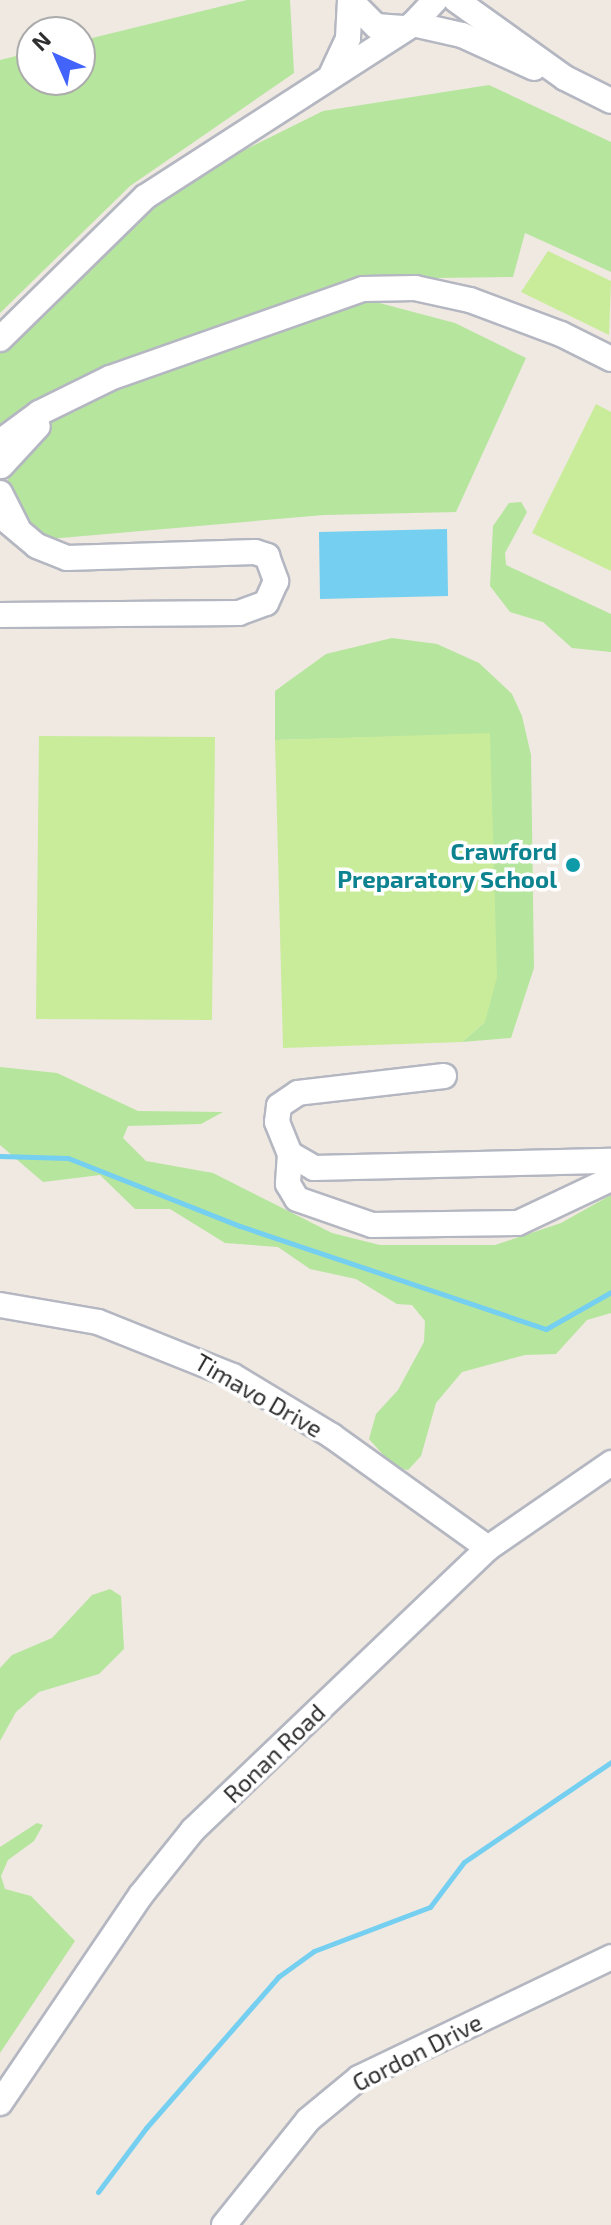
<!DOCTYPE html>
<html>
<head>
<meta charset="utf-8">
<style>
  body { margin:0 }
  #map { position:relative; width:611px; height:2225px; overflow:hidden; background:#efe9e1; font-family:"Exo 2",sans-serif }
  div>[style] { position:absolute }
  .green>* { inset:0; background:#b6e59e }
  .pitch>* { inset:0; background:#c9ec9a }
  .water>* { inset:0; background:#75cff0 }
  .stream>* { height:5px; margin:-2.5px; padding:0 2.5px; transform-origin:2.5px; border-radius:2.5px; background:#75cff0 }
  .roads { filter:drop-shadow(2px 0 #b4b7c1) drop-shadow(-2px 0 #b4b7c1) drop-shadow(0 2px #b4b7c1) drop-shadow(0 -2px #b4b7c1) }
  .minor>* { height:24px; margin:-12px; padding:0 12px; transform-origin:12px; border-radius:12px; background:#fff }
  .dots>* { width:22px; height:22px; translate:-50% -50%; box-sizing:border-box; border:4px solid #fff; border-radius:50% }
  span { translate:-50% -50%; white-space:nowrap; text-align:center; line-height:1.15; -webkit-text-stroke:7px #fff; paint-order:stroke }
  .culture-label { font-size:24px; color:#0d838f; font-weight:700 }
  .right { translate:-100% -50%; text-align:right }
  .street-label { font-size:24px; color:#2e2e2e }
  .north { position:absolute; left:16px; top:16px; width:80px; height:80px; box-sizing:border-box; background:#fff; border:2px solid #ababab; border-radius:50%; rotate:315deg; font-size:22px; font-weight:700; line-height:32px; text-align:center; color:#2e2e2e }
  .north::after { content:''; display:block; margin:auto; width:28px; height:36px; background:#4264fb; clip-path:polygon(50% 0,100% 100%,50% 72%,0 100%) }
</style>
</head>
<body>
<div id="map">
  <div class="green">
    <div style="clip-path:polygon(247px 0,290px 0,294px 73px,130px 186px,0 313px,0 60px,32px 52px,32px 80px,80px 80px,80px 41px)"></div>
    <div style="clip-path:polygon(489px 85px,611px 142px,611px 272px,525px 233px,513px 277px,366px 279px,0 436px,0 351px,150px 197px,323px 111px)"></div>
    <div style="clip-path:polygon(353px 296px,455px 323px,526px 358px,456px 512px,324px 515px,49px 539px,17px 511px,7px 484px,11px 462px,51px 417px)"></div>
    <div style="clip-path:polygon(521px 502px,527px 512px,505px 553px,506px 565px,611px 614px,611px 652px,572px 648px,543px 622px,510px 612px,490px 586px,493px 526px,509px 503px)"></div>
    <div style="clip-path:polygon(392px 638px,437px 644px,479px 663px,512px 694px,522px 716px,531px 755px,534px 968px,511px 1038px,462px 1042px,485px 1022px,490px 734px,275px 740px,275px 691px,326px 654px)"></div>
    <div style="clip-path:polygon(0 1067px,57px 1073px,138px 1111px,223px 1112px,201px 1124px,128px 1126px,123px 1138px,146px 1161px,213px 1173px,332px 1233px,380px 1245px,495px 1245px,561px 1223px,611px 1195px,611px 1313px,587px 1320px,556px 1354px,525px 1355px,462px 1372px,436px 1403px,421px 1456px,408px 1470px,395px 1468px,369px 1439px,376px 1414px,398px 1390px,424px 1342px,425px 1321px,412px 1305px,397px 1304px,356px 1279px,310px 1269px,278px 1247px,225px 1243px,170px 1209px,135px 1209px,100px 1175px,43px 1182px,0 1145px)"></div>
    <div style="clip-path:polygon(110px 1589px,121px 1596px,124px 1649px,99px 1674px,39px 1692px,16px 1712px,0 1741px,0 1668px,12px 1655px,52px 1638px,92px 1595px)"></div>
    <div style="clip-path:polygon(37px 1823px,43px 1825px,34px 1841px,8px 1860px,1px 1876px,5px 1889px,31px 1896px,75px 1941px,0 2053px,0 1847px)"></div>
  </div>
  <div class="pitch">
    <div style="clip-path:polygon(548px 251px,611px 281px,609px 335px,521px 292px)"></div>
    <div style="clip-path:polygon(596px 404px,611px 412px,611px 571px,532px 533px)"></div>
    <div style="clip-path:polygon(490px 733px,497px 977px,485px 1022px,462px 1042px,283px 1048px,275px 740px)"></div>
    <div style="clip-path:polygon(39px 736px,215px 737px,212px 1020px,36px 1019px)"></div>
  </div>
  <div class="water">
    <div style="clip-path:polygon(447px 529px,448px 596px,320px 599px,319px 532px)"></div>
  </div>
  <div class="stream">
    <div style="left:0;top:1156px;width:68px;rotate:1.7deg"></div>
    <div style="left:68px;top:1158px;width:185px;rotate:21.6deg"></div>
    <div style="left:240px;top:1226px;width:323px;rotate:18.6deg"></div>
    <div style="left:546px;top:1329px;width:75px;rotate:-29.6deg"></div>
    <div style="left:98px;top:2192px;width:80px;rotate:-53.1deg"></div>
    <div style="left:146px;top:2128px;width:201px;rotate:-48.8deg"></div>
    <div style="left:278px;top:1977px;width:44px;rotate:-35.8deg"></div>
    <div style="left:314px;top:1951px;width:124px;rotate:-20.8deg"></div>
    <div style="left:430px;top:1907px;width:56px;rotate:-52.9deg"></div>
    <div style="left:464px;top:1862px;width:178px;rotate:-34.2deg"></div>
  </div>
  <div class="roads">
    <div class="minor">
      <div style="left:350px;top:0;width:37px;rotate:45deg"></div>
      <div style="left:376px;top:26px;width:27px;rotate:4deg"></div>
      <div style="left:456px;top:0;width:134px;rotate:35.6deg"></div>
      <div style="left:565px;top:78px;width:51px;rotate:26.6deg"></div>
      <div style="left:413px;top:24px;width:50px;rotate:12.7deg"></div>
      <div style="left:462px;top:35px;width:79px;rotate:24.6deg"></div>
      <div style="left:332px;top:73px;width:38px;rotate:-65deg"></div>
      <div style="left:348px;top:38px;width:38px;rotate:-87deg"></div>
      <div style="left:0;top:339px;width:203px;rotate:-44.4deg"></div>
      <div style="left:145px;top:197px;width:319px;rotate:-32.8deg"></div>
      <div style="left:413px;top:24px;width:33px;rotate:-47deg"></div>
      <div style="left:0;top:442px;width:49px;rotate:-36.6deg"></div>
      <div style="left:39px;top:413px;width:79px;rotate:-26.2deg"></div>
      <div style="left:110px;top:378px;width:268px;rotate:-19.4deg"></div>
      <div style="left:363px;top:289px;width:52px;rotate:-1.1deg"></div>
      <div style="left:415px;top:288px;width:56px;rotate:12.3deg"></div>
      <div style="left:470px;top:300px;width:97px;rotate:20.5deg"></div>
      <div style="left:561px;top:334px;width:56px;rotate:26.6deg"></div>
      <div style="left:1px;top:466px;width:54px;rotate:-47.2deg"></div>
      <div style="left:0;top:493px;width:38px;rotate:63deg"></div>
      <div style="left:0;top:515px;width:48px;rotate:40deg"></div>
      <div style="left:37px;top:546px;width:32px;rotate:22deg"></div>
      <div style="left:67px;top:558px;width:188px;rotate:-1.8deg"></div>
      <div style="left:255px;top:552px;width:13px;rotate:18deg"></div>
      <div style="left:267px;top:556px;width:27px;rotate:70deg"></div>
      <div style="left:276px;top:581px;width:24px;rotate:114deg"></div>
      <div style="left:266px;top:603px;width:29px;rotate:160deg"></div>
      <div style="left:239px;top:613px;width:239px;rotate:179.5deg"></div>
      <div style="left:444px;top:1076px;width:147px;rotate:173.4deg"></div>
      <div style="left:298px;top:1093px;width:23px;rotate:146deg"></div>
      <div style="left:279px;top:1106px;width:16px;rotate:97deg"></div>
      <div style="left:277px;top:1122px;width:35px;rotate:68deg"></div>
      <div style="left:290px;top:1154px;width:28px;rotate:30deg"></div>
      <div style="left:314px;top:1168px;width:297px;rotate:-1.4deg"></div>
      <div style="left:290px;top:1154px;width:30px;rotate:94deg"></div>
      <div style="left:288px;top:1184px;width:17px;rotate:59deg"></div>
      <div style="left:297px;top:1199px;width:79px;rotate:19.1deg"></div>
      <div style="left:372px;top:1225px;width:146px;rotate:-0.8deg"></div>
      <div style="left:518px;top:1223px;width:103px;rotate:-25.3deg"></div>
      <div style="left:0;top:1305px;width:99px;rotate:9.8deg"></div>
      <div style="left:98px;top:1322px;width:145px;rotate:21.8deg"></div>
      <div style="left:233px;top:1376px;width:116px;rotate:31.2deg"></div>
      <div style="left:332px;top:1436px;width:192px;rotate:35.7deg"></div>
      <div style="left:0;top:2103px;width:251px;rotate:-55.9deg"></div>
      <div style="left:141px;top:1895px;width:83px;rotate:-51.3deg"></div>
      <div style="left:193px;top:1830px;width:408px;rotate:-43.7deg"></div>
      <div style="left:488px;top:1548px;width:150px;rotate:-34.6deg"></div>
      <div style="left:224px;top:2225px;width:134px;rotate:-51.3deg"></div>
      <div style="left:308px;top:2120px;width:66px;rotate:-39.5deg"></div>
      <div style="left:359px;top:2078px;width:280px;rotate:-25.6deg"></div>
    </div>
  </div>
  <div class="dots">
    <div style="left:573px;top:865px;background:#0f9aa8"></div>
  </div>
  <div class="culture-label">
    <span class="right" style="left:557px;top:865px">Crawford<br>Preparatory School</span>
  </div>
  <div class="street-label">
    <span style="left:259px;top:1395px;rotate:30deg">Timavo Drive</span>
    <span style="left:274px;top:1753px;rotate:-44deg">Ronan Road</span>
    <span style="left:417px;top:2052px;rotate:-27deg">Gordon Drive</span>
  </div>
  <div class="north">N</div>
</div>
</body>
</html>
